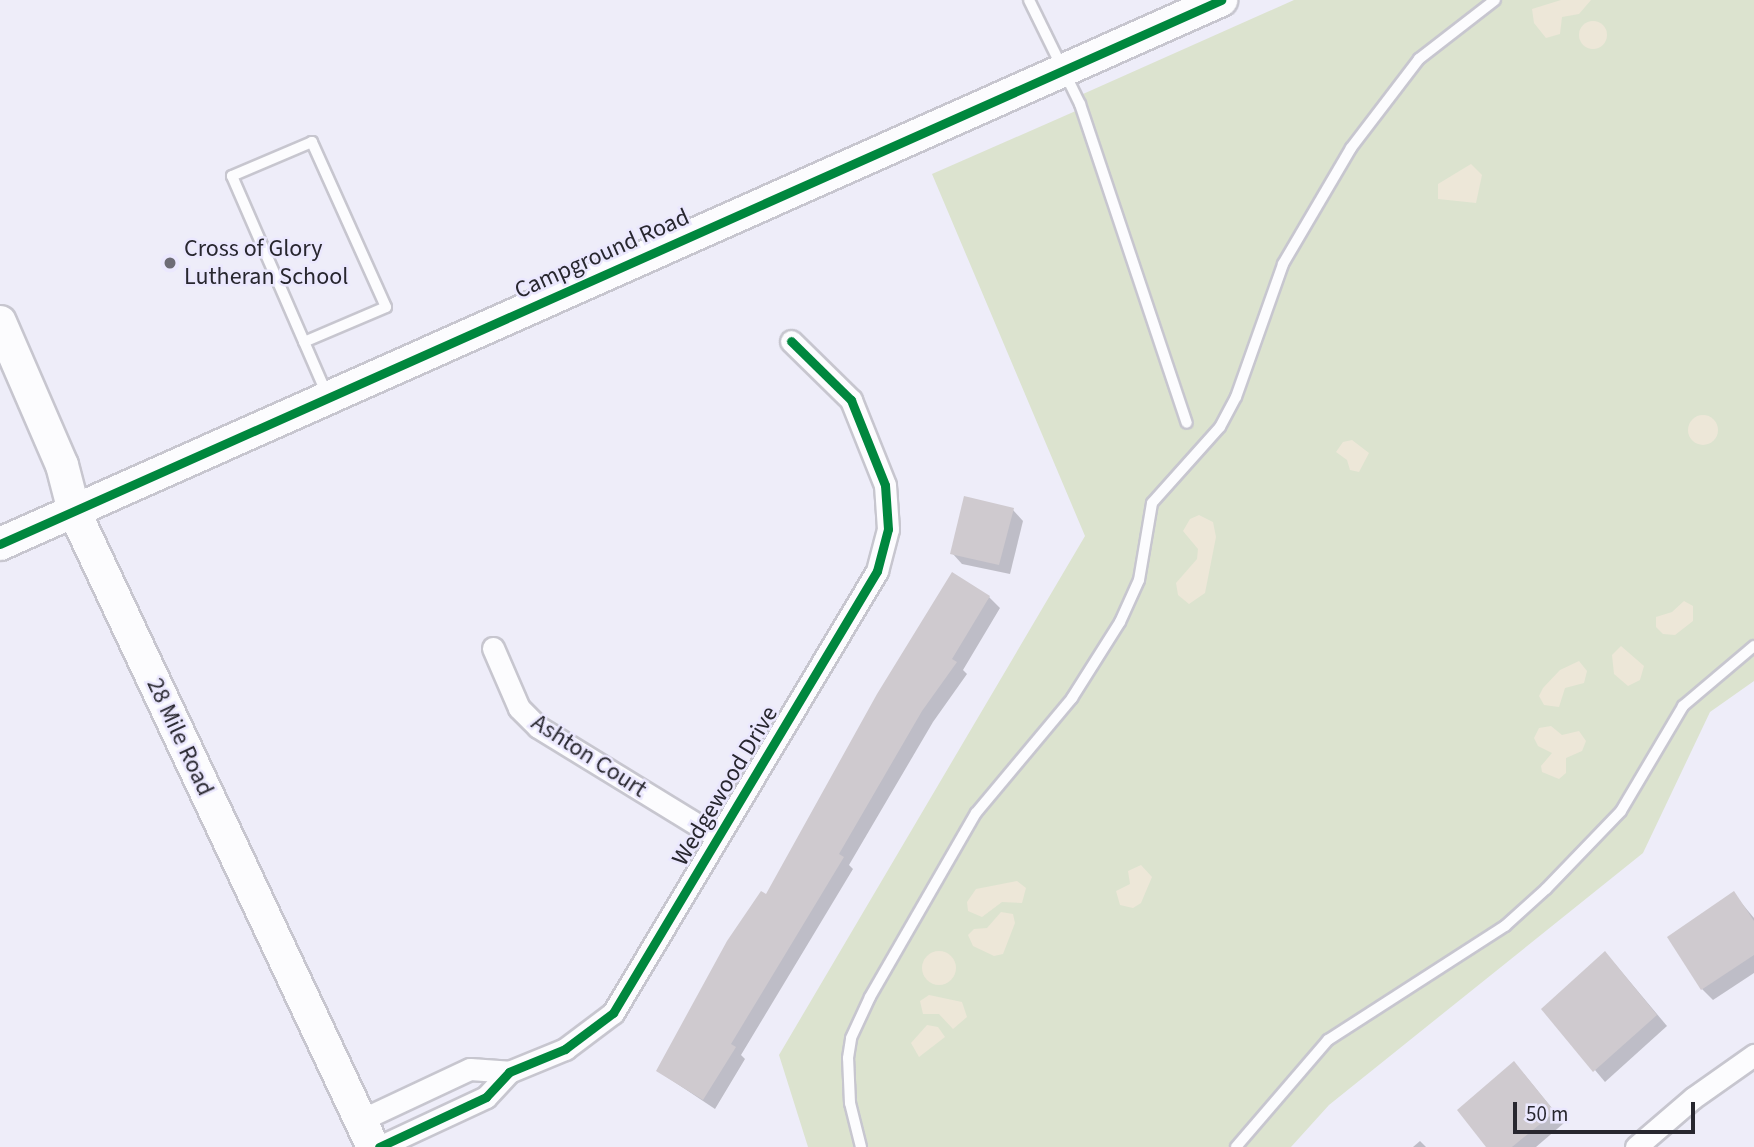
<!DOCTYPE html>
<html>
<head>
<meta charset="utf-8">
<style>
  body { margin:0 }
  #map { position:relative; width:1754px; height:1147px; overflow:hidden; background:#eeedf9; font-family:"Source Sans 3",sans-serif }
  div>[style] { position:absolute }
  .green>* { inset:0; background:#dce3cf }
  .sand>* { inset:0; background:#ede7d8 }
  .round { border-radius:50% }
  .shadow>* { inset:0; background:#0003 }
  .building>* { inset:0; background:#cfcacf }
  .roads { filter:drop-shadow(2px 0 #c7c6cf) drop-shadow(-2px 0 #c7c6cf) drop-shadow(0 2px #c7c6cf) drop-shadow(0 -2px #c7c6cf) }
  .lane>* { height:10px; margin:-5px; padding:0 5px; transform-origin:5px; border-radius:5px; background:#fcfcfe }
  .street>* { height:21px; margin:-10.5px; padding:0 10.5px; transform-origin:10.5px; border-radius:10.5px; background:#fcfcfe }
  .secondary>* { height:32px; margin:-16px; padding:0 16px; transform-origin:16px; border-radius:16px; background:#fcfcfe }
  .cycleway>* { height:9px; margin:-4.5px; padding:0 4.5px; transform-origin:4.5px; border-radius:4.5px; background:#00873e }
  .dots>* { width:19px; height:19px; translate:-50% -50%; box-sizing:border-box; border:4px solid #ebe8fe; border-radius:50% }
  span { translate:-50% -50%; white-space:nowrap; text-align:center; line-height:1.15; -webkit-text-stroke:5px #ebe8fe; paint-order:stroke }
  .poi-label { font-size:24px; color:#28272f }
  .left { translate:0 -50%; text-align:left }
  .street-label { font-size:24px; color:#28272f }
  .scale { position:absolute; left:1513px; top:1102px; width:182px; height:32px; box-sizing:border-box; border:4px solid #28272f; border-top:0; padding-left:9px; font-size:21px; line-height:24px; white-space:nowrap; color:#28272f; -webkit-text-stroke:5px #ebe8fe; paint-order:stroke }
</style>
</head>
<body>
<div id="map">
  <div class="green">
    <div style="clip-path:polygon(1294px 0,1754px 0,1754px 681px,1710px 712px,1643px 853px,1329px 1105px,1291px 1147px,808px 1147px,779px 1055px,1085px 536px,932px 174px,1087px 106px,1083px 94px)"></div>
  </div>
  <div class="sand">
    <div style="clip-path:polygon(1561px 0,1591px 0,1579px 14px,1562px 17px,1560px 34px,1546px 38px,1534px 23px,1532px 9px)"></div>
    <div class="round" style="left:1579px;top:21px;width:28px;height:28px"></div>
    <div style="clip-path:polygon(1471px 164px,1482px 175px,1476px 203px,1438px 199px,1438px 184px)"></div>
    <div class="round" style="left:1688px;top:415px;width:30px;height:30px"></div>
    <div style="clip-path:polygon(1352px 440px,1369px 453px,1359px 472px,1350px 470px,1347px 460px,1336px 452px,1343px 442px)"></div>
    <div style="clip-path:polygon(1199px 515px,1213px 522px,1216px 537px,1205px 593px,1189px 604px,1178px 595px,1176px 583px,1197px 559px,1198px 549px,1183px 531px,1190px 519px)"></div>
    <div style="clip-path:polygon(1684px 601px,1693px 606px,1693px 621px,1675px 635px,1663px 634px,1656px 627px,1656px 617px,1672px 612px)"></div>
    <div style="clip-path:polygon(1621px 646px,1644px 666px,1640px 680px,1628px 686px,1614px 674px,1612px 655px)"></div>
    <div style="clip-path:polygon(1579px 661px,1587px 671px,1584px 683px,1565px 688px,1559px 707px,1544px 705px,1539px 696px,1543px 688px,1560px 670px)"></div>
    <div style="clip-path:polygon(1551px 726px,1562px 735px,1579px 731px,1586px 741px,1582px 751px,1566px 758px,1566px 773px,1559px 779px,1542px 772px,1541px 766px,1552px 753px,1538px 746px,1534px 738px,1539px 728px)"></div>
    <div style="clip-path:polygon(1141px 865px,1152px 877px,1141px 903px,1133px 908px,1120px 905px,1116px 891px,1130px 884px,1128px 871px)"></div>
    <div style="clip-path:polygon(1017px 881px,1026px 888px,1022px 903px,1002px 902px,982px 917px,968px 911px,967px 902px,976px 889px)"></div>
    <div style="clip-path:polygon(1001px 912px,1013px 914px,1015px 923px,1003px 954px,994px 956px,973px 946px,968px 935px,974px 929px,987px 928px)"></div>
    <div class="round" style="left:922px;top:951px;width:34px;height:34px"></div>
    <div style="clip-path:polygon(929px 995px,962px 1002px,967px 1017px,953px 1029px,939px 1014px,923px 1014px,920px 1001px)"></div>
    <div style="clip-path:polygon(927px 1025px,938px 1027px,945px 1037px,919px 1057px,911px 1043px)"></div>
  </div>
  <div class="shadow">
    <div style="clip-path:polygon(1013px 510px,1023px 521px,1010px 574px,962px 564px,952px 553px)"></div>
    <div style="clip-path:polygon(989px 597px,1000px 608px,963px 670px,967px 674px,933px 722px,849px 865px,853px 869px,741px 1055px,745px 1059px,715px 1109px,658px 1071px,767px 897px)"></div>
    <div style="clip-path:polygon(1734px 894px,1754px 918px,1754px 973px,1713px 1000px,1702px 989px)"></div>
    <div style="clip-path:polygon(1615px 964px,1667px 1026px,1605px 1082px,1544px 1009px)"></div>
    <div style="clip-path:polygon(1524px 1074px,1564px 1123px,1536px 1147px,1488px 1147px)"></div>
    <div style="clip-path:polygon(1420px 1141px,1426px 1147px,1413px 1147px)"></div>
  </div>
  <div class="building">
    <div style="clip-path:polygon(964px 496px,1014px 508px,999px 565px,950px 554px)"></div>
    <div style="clip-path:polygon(952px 572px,990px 596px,952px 659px,957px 662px,922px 711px,839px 854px,844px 857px,731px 1044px,736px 1047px,703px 1100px,656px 1071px,727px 941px,761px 891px,766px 894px,877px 694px)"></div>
    <div style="clip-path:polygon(1734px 891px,1754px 921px,1754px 955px,1701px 990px,1667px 937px)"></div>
    <div style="clip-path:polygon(1605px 951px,1657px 1015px,1593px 1072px,1541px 1009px)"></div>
    <div style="clip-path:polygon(1514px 1061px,1555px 1112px,1512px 1147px,1486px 1147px,1457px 1110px)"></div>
  </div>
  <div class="roads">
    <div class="lane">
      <div style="left:1029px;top:0;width:116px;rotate:63.9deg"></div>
      <div style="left:1080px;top:104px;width:336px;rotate:71.5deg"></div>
      <div style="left:304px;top:342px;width:89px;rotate:-23.1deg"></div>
      <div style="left:386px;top:307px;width:181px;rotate:-114.2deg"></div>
      <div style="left:312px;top:142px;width:87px;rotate:157deg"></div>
      <div style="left:232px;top:176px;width:239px;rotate:66.5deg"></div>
      <div style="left:861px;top:1147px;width:45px;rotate:-104deg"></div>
      <div style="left:850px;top:1103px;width:45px;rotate:-92.5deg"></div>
      <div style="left:848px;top:1058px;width:20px;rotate:-81deg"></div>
      <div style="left:851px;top:1038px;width:45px;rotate:-65.1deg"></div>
      <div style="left:870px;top:997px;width:212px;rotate:-60.1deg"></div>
      <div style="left:976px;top:813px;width:150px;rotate:-50.1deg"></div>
      <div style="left:1072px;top:698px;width:90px;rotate:-57.7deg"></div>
      <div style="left:1120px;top:622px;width:46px;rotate:-65.7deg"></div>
      <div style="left:1139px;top:580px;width:78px;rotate:-80.4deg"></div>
      <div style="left:1152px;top:503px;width:102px;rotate:-48.2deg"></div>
      <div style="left:1220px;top:427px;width:34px;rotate:-62deg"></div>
      <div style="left:1236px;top:397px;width:141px;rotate:-70.5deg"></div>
      <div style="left:1283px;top:264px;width:134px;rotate:-59.6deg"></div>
      <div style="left:1351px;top:148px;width:112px;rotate:-52.6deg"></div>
      <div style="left:1419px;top:59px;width:96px;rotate:-37.8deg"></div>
      <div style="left:1236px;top:1147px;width:141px;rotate:-49.3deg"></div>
      <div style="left:1328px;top:1040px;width:211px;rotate:-32.8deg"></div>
      <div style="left:1505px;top:926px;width:55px;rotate:-42.1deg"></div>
      <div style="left:1546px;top:889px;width:108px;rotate:-46.1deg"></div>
      <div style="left:1621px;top:811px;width:122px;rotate:-59.4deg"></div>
      <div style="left:1683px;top:706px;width:93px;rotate:-40.2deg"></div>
    </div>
    <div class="street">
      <div style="left:493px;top:648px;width:65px;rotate:66.6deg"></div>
      <div style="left:519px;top:708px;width:27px;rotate:45deg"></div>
      <div style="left:538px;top:727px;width:209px;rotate:31.5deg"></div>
      <div style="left:361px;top:1120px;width:120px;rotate:-25.1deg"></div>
      <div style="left:470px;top:1069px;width:39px;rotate:4deg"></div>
      <div style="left:379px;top:1147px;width:118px;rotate:-25deg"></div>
      <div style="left:486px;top:1097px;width:34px;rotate:-47deg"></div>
      <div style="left:509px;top:1072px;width:61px;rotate:-22.3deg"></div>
      <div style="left:565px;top:1049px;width:60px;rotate:-36.9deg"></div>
      <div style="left:613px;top:1013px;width:515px;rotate:-59.15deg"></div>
      <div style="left:877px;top:571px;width:43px;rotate:-75.3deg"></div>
      <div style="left:888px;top:529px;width:44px;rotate:-93.9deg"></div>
      <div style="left:885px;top:485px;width:92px;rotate:-111.8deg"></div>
      <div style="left:851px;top:400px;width:84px;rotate:-135.5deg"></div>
      <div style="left:1636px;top:1147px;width:75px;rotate:-40.7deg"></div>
      <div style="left:1693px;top:1098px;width:75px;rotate:-35.2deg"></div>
    </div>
    <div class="secondary">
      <div style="left:0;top:322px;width:156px;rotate:66.6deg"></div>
      <div style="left:62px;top:465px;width:48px;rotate:75.4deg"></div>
      <div style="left:74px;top:511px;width:703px;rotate:64.82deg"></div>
      <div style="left:0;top:544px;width:1337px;rotate:-24.01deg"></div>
    </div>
  </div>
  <div class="cycleway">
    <div style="left:0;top:544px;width:1337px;rotate:-24.01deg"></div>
    <div style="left:379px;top:1147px;width:118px;rotate:-25deg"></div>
    <div style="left:486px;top:1097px;width:34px;rotate:-47deg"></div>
    <div style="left:509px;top:1072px;width:61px;rotate:-22.3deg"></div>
    <div style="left:565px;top:1049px;width:60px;rotate:-36.9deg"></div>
    <div style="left:613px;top:1013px;width:515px;rotate:-59.15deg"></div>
    <div style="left:877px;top:571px;width:43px;rotate:-75.3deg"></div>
    <div style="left:888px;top:529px;width:44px;rotate:-93.9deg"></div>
    <div style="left:885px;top:485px;width:92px;rotate:-111.8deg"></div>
    <div style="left:851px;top:400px;width:84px;rotate:-135.5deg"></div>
  </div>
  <div class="dots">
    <div style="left:170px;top:263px;background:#6d6c76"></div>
  </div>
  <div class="poi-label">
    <span class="left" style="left:184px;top:263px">Cross of Glory<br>Lutheran School</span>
  </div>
  <div class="street-label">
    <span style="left:602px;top:254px;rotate:-24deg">Campground Road</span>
    <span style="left:180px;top:737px;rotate:65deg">28 Mile Road</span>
    <span style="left:589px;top:756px;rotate:33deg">Ashton Court</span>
    <span style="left:725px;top:786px;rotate:-59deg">Wedgewood Drive</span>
  </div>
  <div class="scale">50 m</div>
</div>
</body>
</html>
